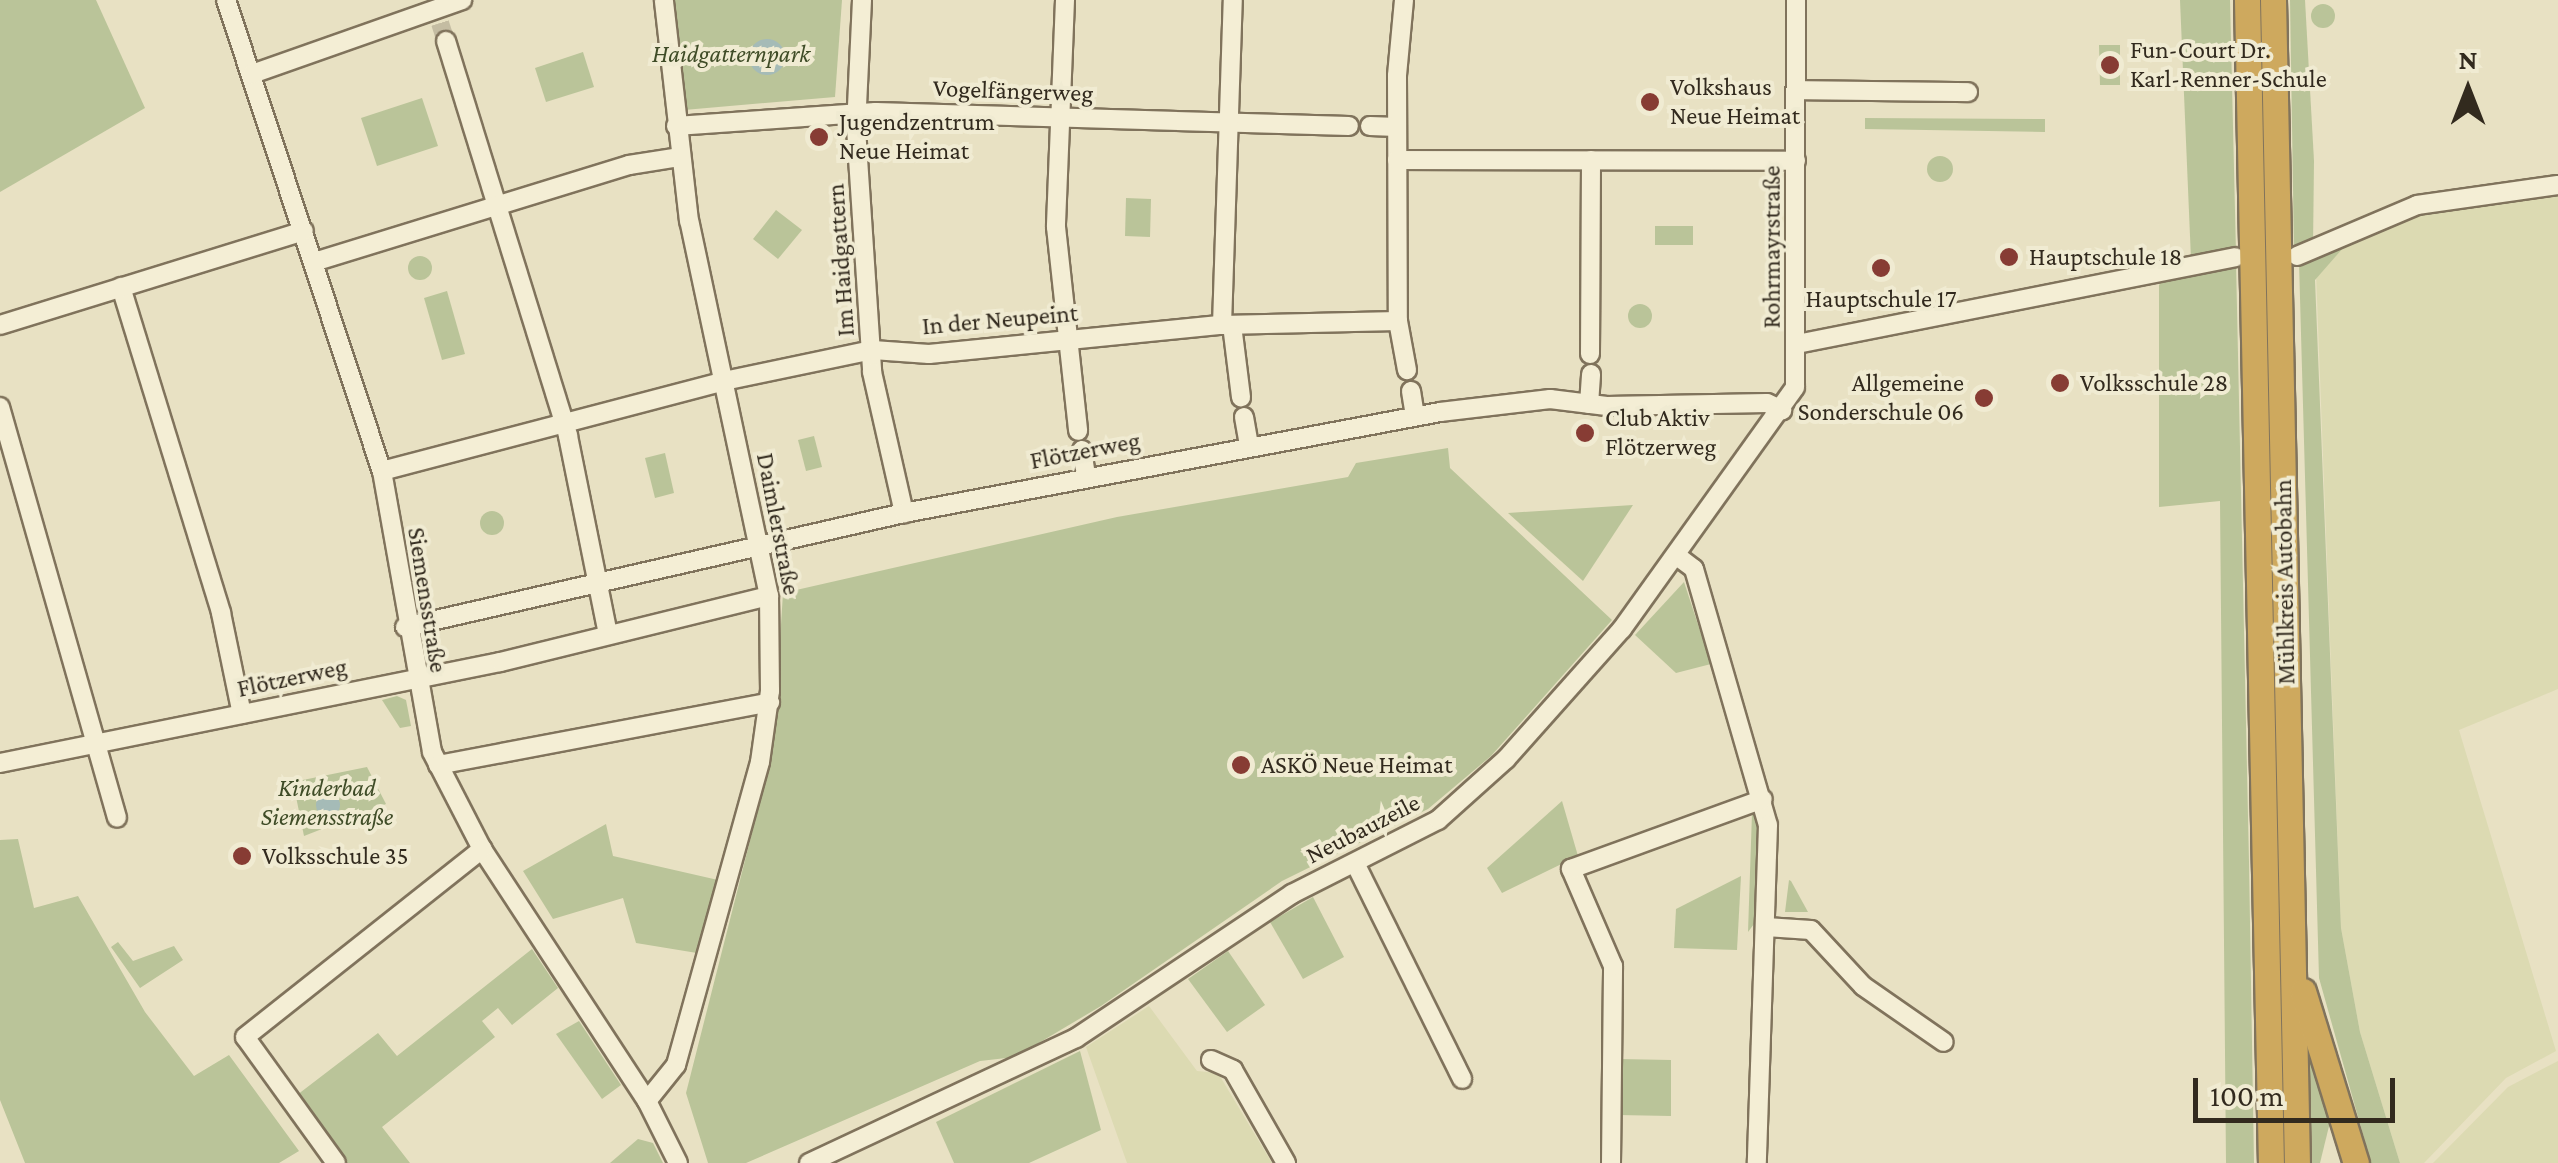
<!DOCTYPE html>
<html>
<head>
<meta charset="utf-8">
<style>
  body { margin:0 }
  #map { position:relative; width:2558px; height:1163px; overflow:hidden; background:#e8e1c3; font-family:"Crimson Pro",serif }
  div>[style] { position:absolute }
  .farmland>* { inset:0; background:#dcdab2 }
  .green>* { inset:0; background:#bac499 }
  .round { border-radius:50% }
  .water>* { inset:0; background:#a5bbb7 }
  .minor-tunnel>* { height:18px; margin-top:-9px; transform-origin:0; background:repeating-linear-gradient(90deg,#c4bca2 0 18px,transparent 0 27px) }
  .roads { filter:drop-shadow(2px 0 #80735c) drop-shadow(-2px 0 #80735c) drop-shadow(0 2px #80735c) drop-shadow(0 -2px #80735c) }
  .minor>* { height:18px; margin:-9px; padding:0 9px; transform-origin:9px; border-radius:9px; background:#f4eed5 }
  .highway>* { height:25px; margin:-12.5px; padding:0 12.5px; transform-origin:12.5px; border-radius:12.5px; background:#cea95e }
  .dots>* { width:28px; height:28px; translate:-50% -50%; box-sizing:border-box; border:5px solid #f0ebd2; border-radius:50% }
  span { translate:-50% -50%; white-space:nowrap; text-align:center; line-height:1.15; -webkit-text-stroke:8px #f0ebd2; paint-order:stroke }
  .poi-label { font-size:25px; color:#322a1e }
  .left { translate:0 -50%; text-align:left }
  .right { translate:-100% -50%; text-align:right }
  .park-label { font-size:25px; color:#3f4c27; font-style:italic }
  .street-label { font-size:25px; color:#322a1e }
  .north { position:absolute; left:2418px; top:40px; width:100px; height:100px; -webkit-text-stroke:8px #f0ebd2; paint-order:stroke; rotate:0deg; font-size:28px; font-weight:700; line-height:40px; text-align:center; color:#322a1e }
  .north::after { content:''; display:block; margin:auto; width:35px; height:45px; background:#322a1e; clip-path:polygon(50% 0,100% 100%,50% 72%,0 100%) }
  .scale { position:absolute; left:2193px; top:1078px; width:202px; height:45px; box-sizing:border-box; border:5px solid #322a1e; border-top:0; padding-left:12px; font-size:30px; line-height:35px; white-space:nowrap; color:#322a1e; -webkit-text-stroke:8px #f0ebd2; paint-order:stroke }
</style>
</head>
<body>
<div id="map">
  <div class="farmland">
    <div style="clip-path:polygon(2558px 194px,2558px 689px,2459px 730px,2556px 1051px,2506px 1078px,2424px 1163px,2400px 1163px,2360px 1032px,2341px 928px,2316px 272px,2350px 240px,2411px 214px)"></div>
    <div style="clip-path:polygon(1149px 1006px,1197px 1071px,1218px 1073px,1272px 1163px,1127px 1163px,1086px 1047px)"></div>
    <div style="clip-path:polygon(2558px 1061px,2558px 1163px,2433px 1163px,2508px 1087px)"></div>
  </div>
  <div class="green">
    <div style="clip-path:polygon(0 0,96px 0,145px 108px,0 192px)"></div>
    <div style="clip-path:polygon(674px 0,842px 0,835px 97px,684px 110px)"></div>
    <div style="clip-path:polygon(2180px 0,2230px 0,2236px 253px,2191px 259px)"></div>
    <div style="clip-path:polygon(2290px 0,2305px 0,2314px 161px,2313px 247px,2294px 251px)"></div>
    <div class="round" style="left:2311px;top:4px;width:24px;height:24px"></div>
    <div style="clip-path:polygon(2099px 45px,2120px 45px,2120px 85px,2100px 85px)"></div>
    <div style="clip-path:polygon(583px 52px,594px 87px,546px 102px,535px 68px)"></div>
    <div style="clip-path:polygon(422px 98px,438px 146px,377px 166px,361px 118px)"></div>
    <div style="clip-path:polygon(1865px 118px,2045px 119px,2045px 132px,1865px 129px)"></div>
    <div class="round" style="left:1927px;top:156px;width:26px;height:26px"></div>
    <div style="clip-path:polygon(1126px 198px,1151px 199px,1150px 237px,1125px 236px)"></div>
    <div style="clip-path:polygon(776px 210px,802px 230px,778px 259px,753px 239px)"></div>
    <div style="clip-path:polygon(1655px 226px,1693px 226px,1693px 245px,1655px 245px)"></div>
    <div style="clip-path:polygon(2350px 240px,2315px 280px,2341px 928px,2360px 1032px,2400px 1163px,2371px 1163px,2319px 978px,2299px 262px)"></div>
    <div class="round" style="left:408px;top:256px;width:24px;height:24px"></div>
    <div style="clip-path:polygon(2236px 262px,2249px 862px,2254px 1163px,2226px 1163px,2220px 501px,2159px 507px,2159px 285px,2167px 276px)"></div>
    <div style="clip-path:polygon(447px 291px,465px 354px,442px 360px,424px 298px)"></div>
    <div class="round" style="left:1628px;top:304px;width:24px;height:24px"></div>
    <div style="clip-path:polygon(814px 436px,822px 467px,806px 471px,798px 440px)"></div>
    <div style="clip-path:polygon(1448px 448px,1450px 468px,1612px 620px,1491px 756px,1428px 809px,1282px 881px,1101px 1006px,1015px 1057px,980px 1061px,746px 1163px,708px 1163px,686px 1093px,773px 750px,783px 593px,1117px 517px,1348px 477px,1356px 463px)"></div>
    <div style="clip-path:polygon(665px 453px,674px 493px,655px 498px,645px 458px)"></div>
    <div style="clip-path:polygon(1633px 505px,1583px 581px,1508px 513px)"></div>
    <div class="round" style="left:480px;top:511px;width:24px;height:24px"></div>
    <div style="clip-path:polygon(1684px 582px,1711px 664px,1676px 673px,1635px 635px)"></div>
    <div style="clip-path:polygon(397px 696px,406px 700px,411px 726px,400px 728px,382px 700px)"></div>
    <div style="clip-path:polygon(367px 767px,386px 804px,304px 836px,293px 782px)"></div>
    <div style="clip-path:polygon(1562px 801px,1578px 856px,1502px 893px,1487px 868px)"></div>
    <div style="clip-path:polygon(1752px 813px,1758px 824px,1754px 924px,1748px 932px)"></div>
    <div style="clip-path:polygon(606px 824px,613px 856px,718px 880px,697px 953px,636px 943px,623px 898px,553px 919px,523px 871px)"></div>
    <div style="clip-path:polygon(18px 839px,34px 908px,78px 896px,145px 1012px,194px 1076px,229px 1055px,299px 1151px,279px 1163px,25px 1163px,0 1100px,0 840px)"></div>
    <div style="clip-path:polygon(1741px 876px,1737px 950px,1674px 948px,1676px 909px)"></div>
    <div style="clip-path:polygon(1789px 880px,1791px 881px,1808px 912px,1785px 912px)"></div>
    <div style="clip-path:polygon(1313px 897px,1344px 957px,1303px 979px,1270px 922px)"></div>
    <div style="clip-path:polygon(118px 942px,133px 961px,174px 946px,183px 960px,140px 988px,111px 947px)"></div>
    <div style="clip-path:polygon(532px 949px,558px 988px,512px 1025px,498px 1008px,482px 1021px,495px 1037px,382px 1127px,410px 1163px,347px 1163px,297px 1095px,378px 1033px,397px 1056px)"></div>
    <div style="clip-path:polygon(1228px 951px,1265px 1005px,1227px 1032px,1188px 979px)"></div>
    <div style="clip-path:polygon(579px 1021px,621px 1085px,602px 1099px,556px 1034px)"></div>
    <div style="clip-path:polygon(2309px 1040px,2331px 1118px,2320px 1163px,2312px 1163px)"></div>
    <div style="clip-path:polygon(1080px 1051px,1101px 1130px,1029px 1163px,954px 1163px,936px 1122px)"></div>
    <div style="clip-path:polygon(1619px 1059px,1671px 1060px,1671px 1116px,1618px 1115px)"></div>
    <div style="clip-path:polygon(638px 1139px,653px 1143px,663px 1163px,610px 1163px)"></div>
  </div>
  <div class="water">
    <div class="round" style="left:749px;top:39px;width:36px;height:36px"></div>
    <div class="round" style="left:316px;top:793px;width:24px;height:24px"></div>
  </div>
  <div class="minor-tunnel">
    <div style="left:440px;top:23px;width:19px;rotate:72deg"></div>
  </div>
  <div class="roads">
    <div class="minor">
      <div style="left:226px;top:0;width:496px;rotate:71.7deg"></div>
      <div style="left:382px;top:471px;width:285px;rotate:79.9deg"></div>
      <div style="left:432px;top:752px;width:109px;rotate:62.7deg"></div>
      <div style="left:482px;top:849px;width:301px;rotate:56.8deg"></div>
      <div style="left:647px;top:1101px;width:69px;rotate:63.4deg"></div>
      <div style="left:862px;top:0;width:128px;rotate:92.7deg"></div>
      <div style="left:856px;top:128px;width:245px;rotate:86.2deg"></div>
      <div style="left:872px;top:372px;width:145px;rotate:77.2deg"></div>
      <div style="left:1065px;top:0;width:227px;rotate:92.3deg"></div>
      <div style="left:1056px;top:227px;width:205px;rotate:83.8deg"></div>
      <div style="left:1404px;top:0;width:76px;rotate:95.3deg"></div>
      <div style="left:1397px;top:76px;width:245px;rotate:89.8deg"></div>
      <div style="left:1398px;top:321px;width:50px;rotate:79.6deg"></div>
      <div style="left:446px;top:41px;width:413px;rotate:72.8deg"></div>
      <div style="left:568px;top:436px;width:202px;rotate:78.6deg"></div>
      <div style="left:252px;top:74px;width:223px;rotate:-19.4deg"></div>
      <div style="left:1796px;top:90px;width:172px;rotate:0.7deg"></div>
      <div style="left:676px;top:126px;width:200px;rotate:-4deg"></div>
      <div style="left:876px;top:112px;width:473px;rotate:1.7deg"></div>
      <div style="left:1370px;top:126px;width:27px;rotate:2deg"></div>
      <div style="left:1397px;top:160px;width:399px;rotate:0.1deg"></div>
      <div style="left:2297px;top:256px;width:130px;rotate:-23deg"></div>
      <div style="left:2417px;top:205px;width:142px;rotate:-8.1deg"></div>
      <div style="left:314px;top:262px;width:330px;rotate:-17.1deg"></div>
      <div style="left:629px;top:165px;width:52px;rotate:-8.9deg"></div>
      <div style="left:121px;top:287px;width:341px;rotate:72.9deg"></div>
      <div style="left:221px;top:613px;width:103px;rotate:78.3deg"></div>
      <div style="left:0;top:325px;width:318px;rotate:-17.2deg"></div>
      <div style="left:1222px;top:325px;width:325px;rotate:-88.1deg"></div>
      <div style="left:1232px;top:325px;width:73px;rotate:82.9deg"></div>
      <div style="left:1797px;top:344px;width:447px;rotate:-11.2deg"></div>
      <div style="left:1590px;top:354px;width:194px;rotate:-89.7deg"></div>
      <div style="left:1411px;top:391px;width:25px;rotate:81deg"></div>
      <div style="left:1589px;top:404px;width:30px;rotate:-86deg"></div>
      <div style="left:0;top:407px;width:427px;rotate:74.1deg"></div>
      <div style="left:1244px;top:417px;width:29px;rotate:80deg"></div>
      <div style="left:1082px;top:450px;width:26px;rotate:81deg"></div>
      <div style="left:382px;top:471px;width:354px;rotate:-14.7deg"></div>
      <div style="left:724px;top:381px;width:152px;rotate:-11.8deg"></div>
      <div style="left:873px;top:350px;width:56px;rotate:4.1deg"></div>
      <div style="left:929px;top:354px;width:294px;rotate:-5.7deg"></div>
      <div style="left:1222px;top:325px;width:176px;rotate:-1.3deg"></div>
      <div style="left:1677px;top:556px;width:21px;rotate:37deg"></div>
      <div style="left:1694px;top:569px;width:266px;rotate:73.9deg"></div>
      <div style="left:1768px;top:825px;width:338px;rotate:91.9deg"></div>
      <div style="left:405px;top:627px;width:512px;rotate:-12.87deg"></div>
      <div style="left:904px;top:513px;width:545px;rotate:-10.67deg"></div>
      <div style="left:1440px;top:412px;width:111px;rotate:-6.7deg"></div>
      <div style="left:1550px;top:399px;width:57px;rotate:7deg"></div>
      <div style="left:1607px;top:406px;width:160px;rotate:-1.1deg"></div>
      <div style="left:1767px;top:403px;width:17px;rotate:25deg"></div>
      <div style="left:0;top:763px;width:510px;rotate:-11.42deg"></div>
      <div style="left:500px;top:662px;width:277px;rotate:-13.8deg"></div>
      <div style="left:438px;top:765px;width:338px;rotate:-10.7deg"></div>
      <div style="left:1355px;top:863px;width:241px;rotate:63.6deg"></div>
      <div style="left:1766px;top:927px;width:45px;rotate:3.8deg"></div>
      <div style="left:1811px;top:930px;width:76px;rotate:47.1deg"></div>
      <div style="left:1863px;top:986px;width:98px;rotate:34.7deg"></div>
      <div style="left:1211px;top:1060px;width:24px;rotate:24deg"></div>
      <div style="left:1233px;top:1070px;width:107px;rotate:60.3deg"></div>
      <div style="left:647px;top:1101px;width:46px;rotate:-51.1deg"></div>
      <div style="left:676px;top:1065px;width:314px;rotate:-74.5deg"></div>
      <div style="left:760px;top:762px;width:72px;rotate:-82deg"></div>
      <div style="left:770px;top:691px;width:95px;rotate:-90.6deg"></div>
      <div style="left:769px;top:596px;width:383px;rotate:-102deg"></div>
      <div style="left:689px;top:221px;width:222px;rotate:-96.5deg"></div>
      <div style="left:336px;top:1163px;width:155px;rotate:-125.8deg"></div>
      <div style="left:245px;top:1037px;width:303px;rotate:-38.4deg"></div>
      <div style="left:809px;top:1163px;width:295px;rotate:-25.1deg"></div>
      <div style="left:1076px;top:1038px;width:260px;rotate:-33.7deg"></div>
      <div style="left:1292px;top:894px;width:164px;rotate:-26.9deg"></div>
      <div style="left:1438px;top:820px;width:91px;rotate:-41.9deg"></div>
      <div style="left:1506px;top:759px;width:174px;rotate:-48.3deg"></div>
      <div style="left:1622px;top:629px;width:297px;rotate:-54.4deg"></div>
      <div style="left:1795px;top:387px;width:387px;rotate:-89.9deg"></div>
      <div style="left:1611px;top:1163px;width:197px;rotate:-89.4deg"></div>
      <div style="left:1613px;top:966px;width:106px;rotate:-113.4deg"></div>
      <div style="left:1571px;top:869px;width:204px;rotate:-20deg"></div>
    </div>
    <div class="highway">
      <div style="left:2247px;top:0;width:1163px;rotate:88.82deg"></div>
      <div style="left:2273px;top:0;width:1163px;rotate:88.82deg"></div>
      <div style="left:2303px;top:991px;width:180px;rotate:72.9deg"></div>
    </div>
  </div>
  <div class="dots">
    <div style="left:2110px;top:65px;background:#873c34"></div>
    <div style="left:1650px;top:102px;background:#873c34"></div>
    <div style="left:819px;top:137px;background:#873c34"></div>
    <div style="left:2009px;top:257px;background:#873c34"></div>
    <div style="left:1881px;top:268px;background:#873c34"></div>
    <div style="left:2060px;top:383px;background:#873c34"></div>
    <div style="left:1984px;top:398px;background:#873c34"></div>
    <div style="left:1585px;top:433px;background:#873c34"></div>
    <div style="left:1241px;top:765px;background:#873c34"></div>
    <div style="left:242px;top:856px;background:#873c34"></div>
  </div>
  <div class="poi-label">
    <span class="left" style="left:2130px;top:65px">Fun-Court Dr.<br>Karl-Renner-Schule</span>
    <span class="left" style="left:1670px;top:102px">Volkshaus<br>Neue Heimat</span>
    <span class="left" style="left:839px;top:137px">Jugendzentrum<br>Neue Heimat</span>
    <span class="left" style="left:2029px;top:257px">Hauptschule 18</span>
    <span style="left:1881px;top:299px">Hauptschule 17</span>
    <span class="left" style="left:2080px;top:383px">Volksschule 28</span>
    <span class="right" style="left:1964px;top:398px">Allgemeine<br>Sonderschule 06</span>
    <span class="left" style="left:1605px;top:433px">Club Aktiv<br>Flötzerweg</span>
    <span class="left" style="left:1261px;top:765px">ASKÖ Neue Heimat</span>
    <span class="left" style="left:262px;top:856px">Volksschule 35</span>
  </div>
  <div class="park-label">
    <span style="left:731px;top:54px">Haidgatternpark</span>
    <span style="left:327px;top:803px">Kinderbad<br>Siemensstraße</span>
  </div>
  <div class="street-label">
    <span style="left:1013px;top:91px;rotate:2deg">Vogelfängerweg</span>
    <span style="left:1772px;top:247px;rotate:-90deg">Rohrmayrstraße</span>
    <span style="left:841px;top:260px;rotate:-94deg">Im Haidgattern</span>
    <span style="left:1000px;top:320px;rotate:-5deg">In der Neupeint</span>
    <span style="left:1085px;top:451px;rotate:-11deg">Flötzerweg</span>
    <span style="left:778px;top:524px;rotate:79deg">Daimlerstraße</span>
    <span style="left:2285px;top:582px;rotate:-91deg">Mühlkreis Autobahn</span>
    <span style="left:427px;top:600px;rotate:81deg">Siemensstraße</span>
    <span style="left:292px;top:678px;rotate:-12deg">Flötzerweg</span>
    <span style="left:1363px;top:829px;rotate:-27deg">Neubauzeile</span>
  </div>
  <div class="north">N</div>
  <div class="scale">100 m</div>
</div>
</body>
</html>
